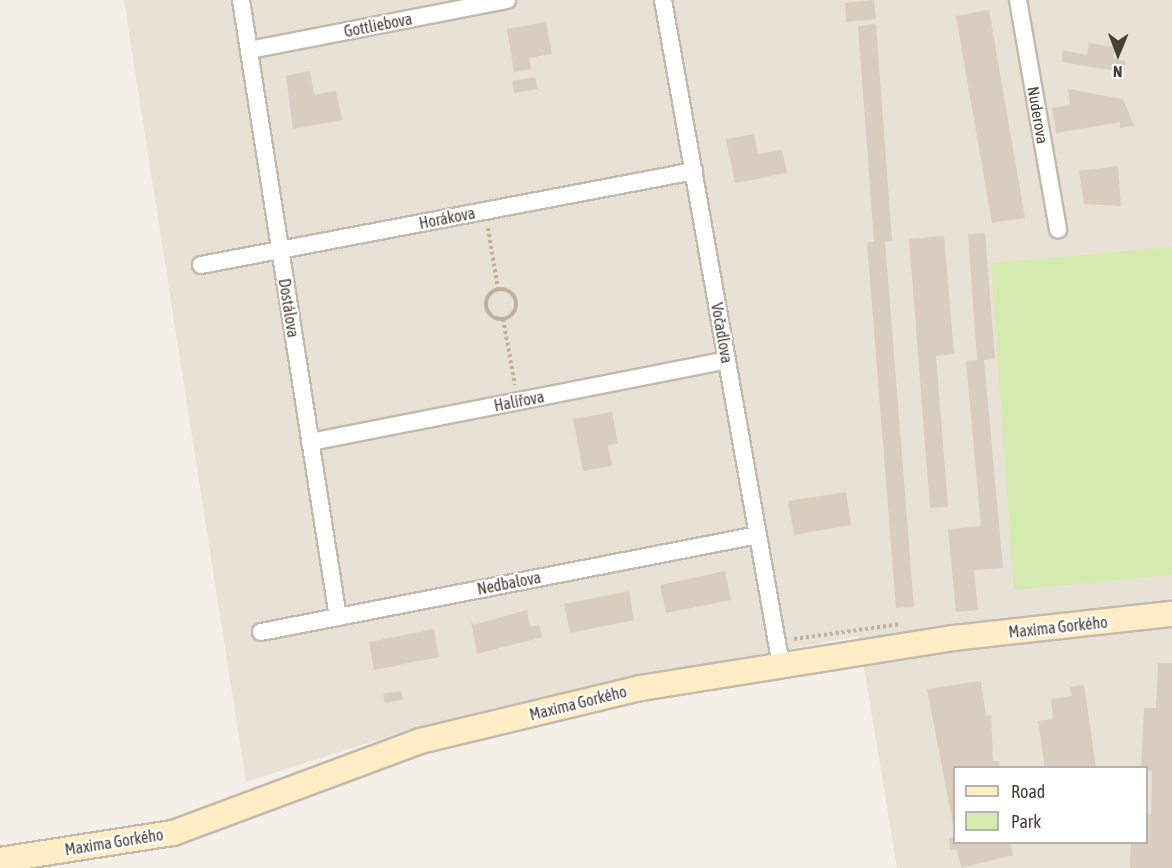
<!DOCTYPE html>
<html>
<head>
<meta charset="utf-8">
<style>
  body { margin:0 }
  #map { position:relative; width:1172px; height:868px; overflow:hidden; background:#f4efe7; font-family:"Asap Condensed",sans-serif }
  div>[style] { position:absolute }
  .residential>* { inset:0; background:#e8e1d5 }
  .green>* { inset:0; background:#d4eaaf }
  .building>* { inset:0; background:#d9cdbf }
  .path>* { height:4px; margin-top:-2px; transform-origin:0; background:repeating-linear-gradient(90deg,#c2b19a 0 3px,transparent 0 6px) }
  .path>.ring { margin:-2px; padding:0; box-sizing:content-box; background:none; border:4px solid #c2b19a; border-radius:50% }
  .roads { filter:drop-shadow(2px 0 #c3b9ac) drop-shadow(-2px 0 #c3b9ac) drop-shadow(0 2px #c3b9ac) drop-shadow(0 -2px #c3b9ac) }
  .street>* { height:16px; margin:-8px; padding:0 8px; transform-origin:8px; border-radius:8px; background:#fff }
  .secondary>* { height:24px; margin:-12px; padding:0 12px; transform-origin:12px; border-radius:12px; background:#ffedc6 }
  span { translate:-50% -50%; white-space:nowrap; text-align:center; line-height:1.15; -webkit-text-stroke:4.5px #fff; paint-order:stroke }
  .street-label { font-size:16px; color:#483f36 }
  .legend { position:absolute; left:953px; top:766px; width:195px; height:78px; box-sizing:border-box; background:#fff; border:2px solid #b6b2af; margin:0; padding:8px 10px; list-style:none; font-size:18px; color:#483f36 }
  .legend li { display:flex; align-items:center; gap:12px; height:30px }
  .legend b { width:30px; border:2px solid #b6b2af }
  .north { position:absolute; left:1088px; top:24px; width:60px; height:60px; -webkit-text-stroke:4px #fff; paint-order:stroke; rotate:181deg; font-size:16px; font-weight:700; line-height:24px; text-align:center; color:#483f36 }
  .north::after { content:''; display:block; margin:auto; width:21px; height:27px; background:#483f36; clip-path:polygon(50% 0,100% 100%,50% 72%,0 100%) }
</style>
</head>
<body>
<div id="map">
  <div class="residential">
    <div style="clip-path:polygon(evenodd,124px 0,1172px 0,1172px 868px,897px 868px,859px 636px,601px 684px,399px 733px,246px 782px,124px 0,954px 768px,1146px 768px,1146px 842px,954px 842px,954px 768px)"></div>
  </div>
  <div class="green">
    <div style="clip-path:polygon(1172px 247px,1172px 575px,1014px 590px,991px 263px)"></div>
  </div>
  <div class="building">
    <div style="clip-path:polygon(874px 0,876px 19px,846px 22px,845px 3px)"></div>
    <div style="clip-path:polygon(989px 10px,1025px 218px,992px 223px,956px 16px)"></div>
    <div style="clip-path:polygon(546px 22px,552px 54px,529px 58px,531px 69px,514px 72px,507px 29px)"></div>
    <div style="clip-path:polygon(876px 24px,892px 241px,885px 241px,914px 607px,896px 608px,867px 242px,874px 242px,858px 26px)"></div>
    <div style="clip-path:polygon(1089px 43px,1115px 47px,1113px 59px,1125px 61px,1124px 72px,1062px 62px,1063px 50px,1087px 55px)"></div>
    <div style="clip-path:polygon(310px 71px,314px 95px,336px 91px,342px 120px,293px 129px,286px 76px)"></div>
    <div style="clip-path:polygon(535px 77px,538px 89px,514px 93px,512px 81px)"></div>
    <div style="clip-path:polygon(1068px 89px,1123px 99px,1134px 126px,1120px 128px,1120px 122px,1056px 133px,1052px 108px,1070px 105px)"></div>
    <div style="clip-path:polygon(754px 134px,758px 154px,782px 150px,787px 173px,735px 183px,726px 139px)"></div>
    <div style="clip-path:polygon(1118px 166px,1121px 206px,1084px 204px,1079px 171px)"></div>
    <div style="clip-path:polygon(985px 233px,995px 359px,984px 360px,1003px 568px,974px 570px,978px 610px,956px 612px,948px 529px,981px 526px,966px 361px,977px 360px,968px 234px)"></div>
    <div style="clip-path:polygon(944px 236px,954px 354px,936px 356px,948px 507px,930px 508px,909px 239px)"></div>
    <div style="clip-path:polygon(612px 412px,618px 443px,608px 445px,612px 466px,583px 471px,573px 419px)"></div>
    <div style="clip-path:polygon(846px 492px,851px 525px,794px 535px,788px 501px)"></div>
    <div style="clip-path:polygon(725px 571px,731px 600px,666px 613px,660px 585px)"></div>
    <div style="clip-path:polygon(629px 591px,634px 620px,570px 633px,564px 604px)"></div>
    <div style="clip-path:polygon(527px 610px,530px 627px,539px 625px,542px 637px,477px 654px,471px 621px,473px 625px)"></div>
    <div style="clip-path:polygon(434px 629px,439px 657px,374px 670px,369px 642px)"></div>
    <div style="clip-path:polygon(1158px 663px,1172px 663px,1172px 868px,1130px 868px,1131px 843px,1146px 842px,1146px 814px,1151px 814px,1152px 772px,1141px 768px,1144px 708px,1156px 708px)"></div>
    <div style="clip-path:polygon(981px 681px,986px 716px,991px 715px,993px 761px,999px 761px,1000px 768px,954px 768px,953px 824px,927px 689px)"></div>
    <div style="clip-path:polygon(1084px 685px,1096px 768px,1045px 768px,1038px 721px,1053px 719px,1051px 699px,1072px 696px,1070px 687px)"></div>
    <div style="clip-path:polygon(401px 691px,403px 700px,385px 703px,383px 694px)"></div>
    <div style="clip-path:polygon(954px 837px,954px 843px,1011px 843px,1013px 855px,961px 868px,957px 849px,950px 850px,949px 838px)"></div>
  </div>
  <div class="path">
    <div style="left:488px;top:228px;width:62px;rotate:80.7deg"></div>
    <div class="ring" style="left:486px;top:289px;width:26px;height:26px"></div>
    <div style="left:503px;top:319px;width:67px;rotate:79.7deg"></div>
    <div style="left:794px;top:639px;width:108px;rotate:-8deg"></div>
  </div>
  <div class="roads">
    <div class="street">
      <div style="left:241px;top:0;width:625px;rotate:81.07deg"></div>
      <div style="left:663px;top:0;width:675px;rotate:79.94deg"></div>
      <div style="left:1018px;top:0;width:233px;rotate:80.1deg"></div>
      <div style="left:249px;top:50px;width:263px;rotate:-11deg"></div>
      <div style="left:201px;top:265px;width:502px;rotate:-10.79deg"></div>
      <div style="left:310px;top:442px;width:425px;rotate:-11.1deg"></div>
      <div style="left:261px;top:632px;width:506px;rotate:-11.04deg"></div>
    </div>
    <div class="secondary">
      <div style="left:0;top:860px;width:175px;rotate:-8.9deg"></div>
      <div style="left:173px;top:833px;width:264px;rotate:-20.4deg"></div>
      <div style="left:420px;top:741px;width:227px;rotate:-13.5deg"></div>
      <div style="left:641px;top:688px;width:316px;rotate:-9.1deg"></div>
      <div style="left:953px;top:638px;width:220px;rotate:-6.3deg"></div>
    </div>
  </div>
  <div class="street-label">
    <span style="left:378px;top:25px;rotate:-11deg">Gottliebova</span>
    <span style="left:1038px;top:115px;rotate:80deg">Nuderova</span>
    <span style="left:447px;top:218px;rotate:-11deg">Horákova</span>
    <span style="left:289px;top:308px;rotate:81deg">Dostálova</span>
    <span style="left:722px;top:333px;rotate:80deg">Vočadlova</span>
    <span style="left:519px;top:401px;rotate:-11deg">Halířova</span>
    <span style="left:509px;top:583px;rotate:-11deg">Nedbalova</span>
    <span style="left:1058px;top:627px;rotate:-6deg">Maxima Gorkého</span>
    <span style="left:578px;top:703px;rotate:-14deg">Maxima Gorkého</span>
    <span style="left:114px;top:842px;rotate:-9deg">Maxima Gorkého</span>
  </div>
  <ul class="legend">
  <li><b style="height:8px;background:#ffedc6"></b>Road</li>
  <li><b style="height:16px;background:#d4eaaf"></b>Park</li>
  </ul>
  <div class="north">N</div>
</div>
</body>
</html>
